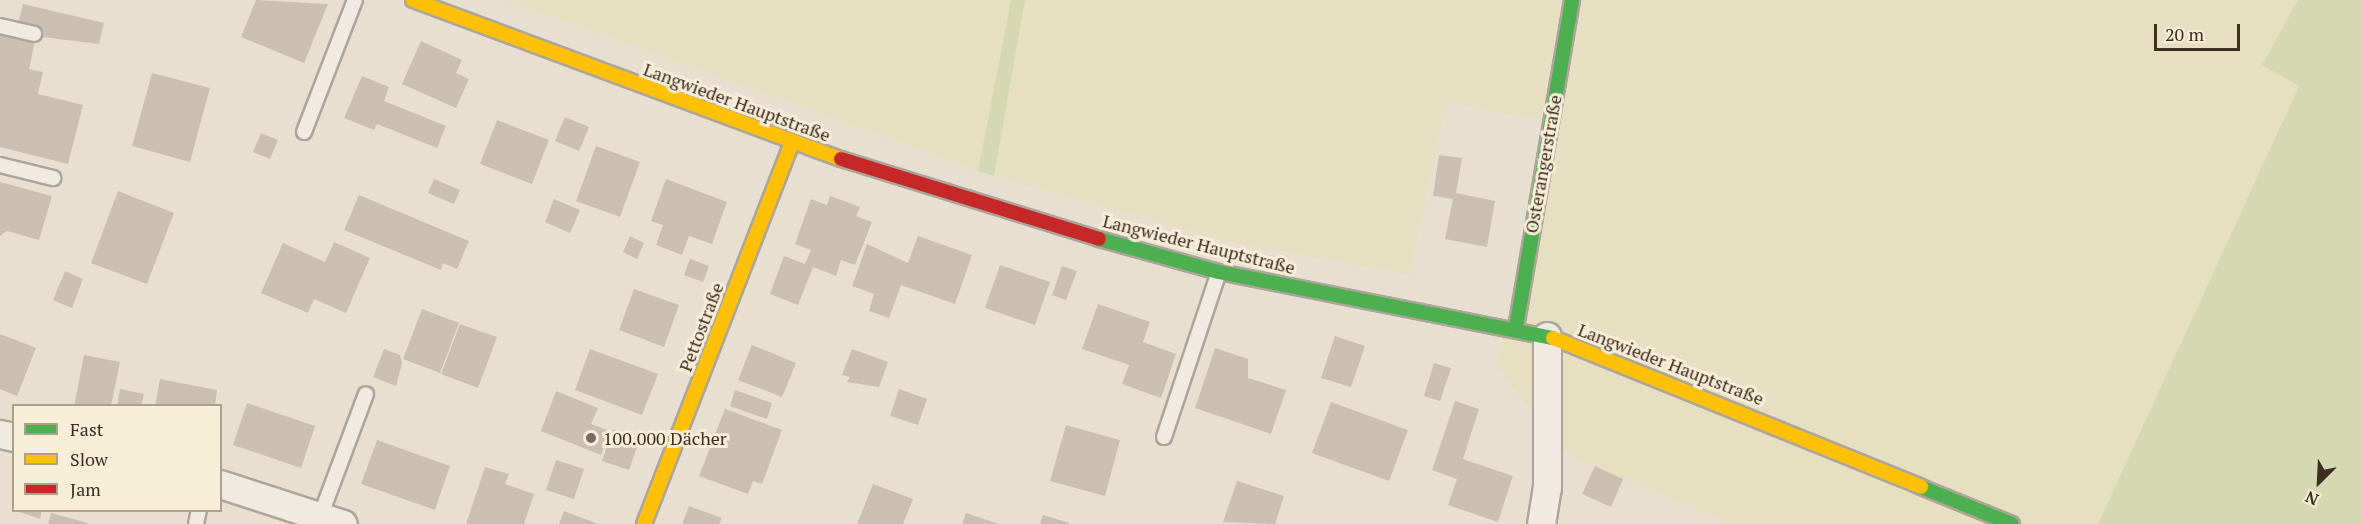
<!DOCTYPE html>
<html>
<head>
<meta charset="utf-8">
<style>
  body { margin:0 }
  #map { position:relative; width:2361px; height:524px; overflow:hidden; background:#e7e0d1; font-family:"PT Serif",serif }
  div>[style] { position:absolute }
  .farmland>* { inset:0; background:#e6dfc2 }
  .green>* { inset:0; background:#d6d7b3 }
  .building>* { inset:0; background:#cbbfb2 }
  .roads { filter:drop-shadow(2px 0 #ada599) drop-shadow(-2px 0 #ada599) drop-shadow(0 2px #ada599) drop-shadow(0 -2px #ada599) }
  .lane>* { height:14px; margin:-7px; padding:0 7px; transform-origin:7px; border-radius:7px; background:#efebe3 }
  .street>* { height:27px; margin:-13.5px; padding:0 13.5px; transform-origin:13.5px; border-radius:13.5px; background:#efebe3 }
  .fast>* { height:14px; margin:-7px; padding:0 7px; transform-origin:7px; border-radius:7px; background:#4caf50 }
  .slow>* { height:14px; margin:-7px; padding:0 7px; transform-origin:7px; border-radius:7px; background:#ffc107 }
  .jam>* { height:14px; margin:-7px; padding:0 7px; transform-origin:7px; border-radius:7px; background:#c62828 }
  .dots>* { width:16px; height:16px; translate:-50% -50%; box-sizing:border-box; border:3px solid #f7eed8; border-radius:50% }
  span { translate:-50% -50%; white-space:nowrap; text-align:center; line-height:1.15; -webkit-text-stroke:6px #f7eed8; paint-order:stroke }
  .street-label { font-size:18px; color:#3d2e20 }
  .poi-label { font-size:18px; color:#3d2e20 }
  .left { translate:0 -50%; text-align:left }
  .legend { position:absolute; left:12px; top:404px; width:210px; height:108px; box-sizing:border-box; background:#f7eed8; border:2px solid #ada18e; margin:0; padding:8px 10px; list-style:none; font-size:18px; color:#3d2e20 }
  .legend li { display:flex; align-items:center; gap:12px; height:30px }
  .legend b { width:30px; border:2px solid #ada18e }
  .north { position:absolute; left:2289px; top:452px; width:60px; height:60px; -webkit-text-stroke:4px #f7eed8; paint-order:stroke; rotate:204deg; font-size:16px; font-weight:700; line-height:24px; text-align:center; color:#3d2e20 }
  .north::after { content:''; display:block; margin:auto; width:21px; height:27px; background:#3d2e20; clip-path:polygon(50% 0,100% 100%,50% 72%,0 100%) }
  .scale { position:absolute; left:2154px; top:24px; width:86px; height:27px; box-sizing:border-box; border:3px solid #3d2e20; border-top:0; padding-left:8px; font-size:18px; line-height:21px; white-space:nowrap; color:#3d2e20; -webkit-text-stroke:4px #f7eed8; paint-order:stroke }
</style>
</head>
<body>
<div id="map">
  <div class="farmland">
    <div style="clip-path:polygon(505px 0,1011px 0,978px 171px)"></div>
    <div style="clip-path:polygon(1025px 0,1565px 0,1543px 121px,1446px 102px,1410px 275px,1227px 241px,994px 176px)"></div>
    <div style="clip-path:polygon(1583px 0,2298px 0,2262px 65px,2299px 86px,2098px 524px,1731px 524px,1567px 455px,1496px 366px)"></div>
  </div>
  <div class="green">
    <div style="clip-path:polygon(1011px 0,1025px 0,994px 176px,978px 171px)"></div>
    <div style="clip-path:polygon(2298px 0,2361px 0,2361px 524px,2098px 524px,2299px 86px,2262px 65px)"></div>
  </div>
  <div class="building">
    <div style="clip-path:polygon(256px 0,328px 4px,304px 63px,241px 37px)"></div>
    <div style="clip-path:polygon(23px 4px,104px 23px,99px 44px,42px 37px,43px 30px,18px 24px)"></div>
    <div style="clip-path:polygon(0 33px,35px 41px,29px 69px,43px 72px,38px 94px,83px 105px,68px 164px,0 147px)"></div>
    <div style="clip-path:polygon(421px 41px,462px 60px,456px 73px,469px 79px,456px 108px,402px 84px)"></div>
    <div style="clip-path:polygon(152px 73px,210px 88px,190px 162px,132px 146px)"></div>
    <div style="clip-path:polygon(362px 76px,389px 87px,384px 101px,446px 126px,437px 148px,377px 124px,374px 130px,344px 118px)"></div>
    <div style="clip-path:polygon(565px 117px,589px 127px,579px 151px,555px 141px)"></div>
    <div style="clip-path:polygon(497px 120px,549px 140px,532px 184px,480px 164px)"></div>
    <div style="clip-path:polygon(261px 133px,278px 140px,270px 159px,253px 152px)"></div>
    <div style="clip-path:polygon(596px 146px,640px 162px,620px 217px,576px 201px)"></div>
    <div style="clip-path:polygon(1439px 155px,1462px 158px,1456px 193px,1495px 201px,1487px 247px,1445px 239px,1453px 199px,1433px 196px)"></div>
    <div style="clip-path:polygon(434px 179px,460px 190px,454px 204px,428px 193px)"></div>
    <div style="clip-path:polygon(666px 179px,727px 202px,712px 244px,689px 236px,682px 255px,656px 245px,663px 225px,651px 221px)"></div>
    <div style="clip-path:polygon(0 182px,52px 196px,39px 240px,7px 231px,0 236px)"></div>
    <div style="clip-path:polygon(118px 191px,174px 213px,147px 284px,91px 263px)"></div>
    <div style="clip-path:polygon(359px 195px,469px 241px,457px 269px,443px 263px,441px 270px,344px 230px)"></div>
    <div style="clip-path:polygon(830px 196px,860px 207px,856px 216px,872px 222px,855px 265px,841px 260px,836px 276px,813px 267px,798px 305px,770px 294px,784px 256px,805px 264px,811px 250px,795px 244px,811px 199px,827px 205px)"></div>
    <div style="clip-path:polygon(554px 199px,580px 210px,570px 233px,545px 222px)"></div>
    <div style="clip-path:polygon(630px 236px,644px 243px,637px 259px,623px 252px)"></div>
    <div style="clip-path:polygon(918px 236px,972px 255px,955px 304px,901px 285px,889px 318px,869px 311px,874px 294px,852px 286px,867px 244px,908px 263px)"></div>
    <div style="clip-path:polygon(334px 242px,370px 258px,346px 313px,314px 299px,308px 313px,261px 293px,283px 243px,325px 262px)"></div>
    <div style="clip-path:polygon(690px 259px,709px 266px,703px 282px,684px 275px)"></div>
    <div style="clip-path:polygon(1000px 265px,1050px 282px,1035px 325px,985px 308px)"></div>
    <div style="clip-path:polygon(1062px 266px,1077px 271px,1066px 300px,1052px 295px)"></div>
    <div style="clip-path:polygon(65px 271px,83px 279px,72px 308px,53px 300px)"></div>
    <div style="clip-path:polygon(634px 289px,679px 305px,664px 347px,619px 330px)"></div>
    <div style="clip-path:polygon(1098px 304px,1150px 322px,1143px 342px,1176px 354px,1161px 398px,1122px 384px,1129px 365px,1082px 349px)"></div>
    <div style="clip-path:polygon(422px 309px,459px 323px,440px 373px,403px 359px)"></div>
    <div style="clip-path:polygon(460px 324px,497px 337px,478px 388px,441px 374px)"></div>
    <div style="clip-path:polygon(0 334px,36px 348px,17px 396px,0 389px)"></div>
    <div style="clip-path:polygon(1335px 336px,1365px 346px,1351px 387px,1321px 378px)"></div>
    <div style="clip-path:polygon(752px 345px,796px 363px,782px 397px,738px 380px)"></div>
    <div style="clip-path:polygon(1215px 348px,1248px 359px,1248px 378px,1286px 390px,1271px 434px,1195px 408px)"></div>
    <div style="clip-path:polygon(384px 349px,400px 355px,402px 363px,396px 386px,373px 377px)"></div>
    <div style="clip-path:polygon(590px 349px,658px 374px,642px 415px,575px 390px)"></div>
    <div style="clip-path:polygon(852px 349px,888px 362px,879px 387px,847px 382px,850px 377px,842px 375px)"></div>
    <div style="clip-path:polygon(84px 355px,120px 362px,111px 406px,74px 406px)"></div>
    <div style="clip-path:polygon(1434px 363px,1451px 368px,1440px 401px,1424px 396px)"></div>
    <div style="clip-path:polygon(160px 379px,217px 390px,215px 406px,155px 406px)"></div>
    <div style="clip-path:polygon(120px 389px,144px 394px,141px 406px,117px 406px)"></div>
    <div style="clip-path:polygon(899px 389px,927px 399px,918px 425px,890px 416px)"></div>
    <div style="clip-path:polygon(735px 390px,772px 403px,767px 419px,730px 406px)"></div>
    <div style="clip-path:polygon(556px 391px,598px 408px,591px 424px,610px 431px,601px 455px,541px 431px)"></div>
    <div style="clip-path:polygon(1455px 401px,1479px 409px,1463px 459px,1513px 476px,1498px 522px,1448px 505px,1457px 479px,1432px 470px)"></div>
    <div style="clip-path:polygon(1331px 402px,1408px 430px,1389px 481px,1312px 453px)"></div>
    <div style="clip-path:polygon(247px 403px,315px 426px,301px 468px,233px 445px)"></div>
    <div style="clip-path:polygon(725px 409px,782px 430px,762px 484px,753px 481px,748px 494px,699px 476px)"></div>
    <div style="clip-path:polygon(1066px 425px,1120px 440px,1105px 496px,1050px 481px)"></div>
    <div style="clip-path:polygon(613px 429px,640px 439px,629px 470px,602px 461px)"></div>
    <div style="clip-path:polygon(377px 440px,450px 466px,435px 510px,361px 484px)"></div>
    <div style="clip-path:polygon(556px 460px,584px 469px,574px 499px,546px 490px)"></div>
    <div style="clip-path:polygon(1595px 466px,1623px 479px,1611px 507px,1582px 494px)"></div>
    <div style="clip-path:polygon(485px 467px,509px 474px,505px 484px,534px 494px,524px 524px,466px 524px)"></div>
    <div style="clip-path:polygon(1237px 481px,1284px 496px,1275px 524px,1223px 522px)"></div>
    <div style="clip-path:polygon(873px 484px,913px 499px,903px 524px,857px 524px)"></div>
    <div style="clip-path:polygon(689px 506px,722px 518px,719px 524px,682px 524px)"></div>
    <div style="clip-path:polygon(14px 510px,42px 510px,40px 519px)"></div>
    <div style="clip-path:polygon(564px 511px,598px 524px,559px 524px)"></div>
    <div style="clip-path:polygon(51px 513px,88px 523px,88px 524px,48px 524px)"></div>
    <div style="clip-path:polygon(966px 513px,999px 524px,962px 524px)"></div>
    <div style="clip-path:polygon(1043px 515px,1069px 523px,1069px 524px,1040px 524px)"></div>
  </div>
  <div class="roads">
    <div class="lane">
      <div style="left:0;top:26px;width:35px;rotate:13deg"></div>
      <div style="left:304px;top:132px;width:142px;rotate:-68.9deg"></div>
      <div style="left:0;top:165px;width:55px;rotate:13.8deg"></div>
      <div style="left:1164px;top:437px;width:174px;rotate:-71.6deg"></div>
      <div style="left:320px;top:517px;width:131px;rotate:-69.5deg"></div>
      <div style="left:196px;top:524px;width:14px;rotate:-78deg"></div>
    </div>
    <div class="street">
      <div style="left:0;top:434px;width:14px;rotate:12deg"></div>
      <div style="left:220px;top:484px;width:129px;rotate:18deg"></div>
      <div style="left:1541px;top:524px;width:36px;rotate:-81deg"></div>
      <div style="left:1547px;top:488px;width:152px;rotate:-90deg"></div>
    </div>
    <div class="fast">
      <div style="left:1099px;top:239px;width:124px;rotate:15.4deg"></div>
      <div style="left:1219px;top:272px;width:340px;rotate:11.2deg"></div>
      <div style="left:1516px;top:328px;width:333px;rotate:-80.3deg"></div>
      <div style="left:1921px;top:487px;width:98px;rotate:22.1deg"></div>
    </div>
    <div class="slow">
      <div style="left:413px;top:0;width:457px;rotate:20.4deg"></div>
      <div style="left:1553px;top:338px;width:397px;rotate:22deg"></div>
      <div style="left:644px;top:524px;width:410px;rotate:-68.8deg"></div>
    </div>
    <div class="jam">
      <div style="left:841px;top:159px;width:270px;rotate:17.2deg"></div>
    </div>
  </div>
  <div class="dots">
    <div style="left:591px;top:438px;background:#786c5e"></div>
  </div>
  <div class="street-label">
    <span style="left:737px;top:102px;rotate:20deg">Langwieder Hauptstraße</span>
    <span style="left:1543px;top:164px;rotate:-80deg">Osterangerstraße</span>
    <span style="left:1199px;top:244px;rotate:14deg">Langwieder Hauptstraße</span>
    <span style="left:701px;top:327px;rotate:-69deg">Pettostraße</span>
    <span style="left:1671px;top:364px;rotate:21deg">Langwieder Hauptstraße</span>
  </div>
  <div class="poi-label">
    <span class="left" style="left:603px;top:438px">100.000 Dächer</span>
  </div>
  <ul class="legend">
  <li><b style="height:8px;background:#4caf50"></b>Fast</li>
  <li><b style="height:8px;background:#ffc107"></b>Slow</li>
  <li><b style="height:8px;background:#c62828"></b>Jam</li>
  </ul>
  <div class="north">N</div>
  <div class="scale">20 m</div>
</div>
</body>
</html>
